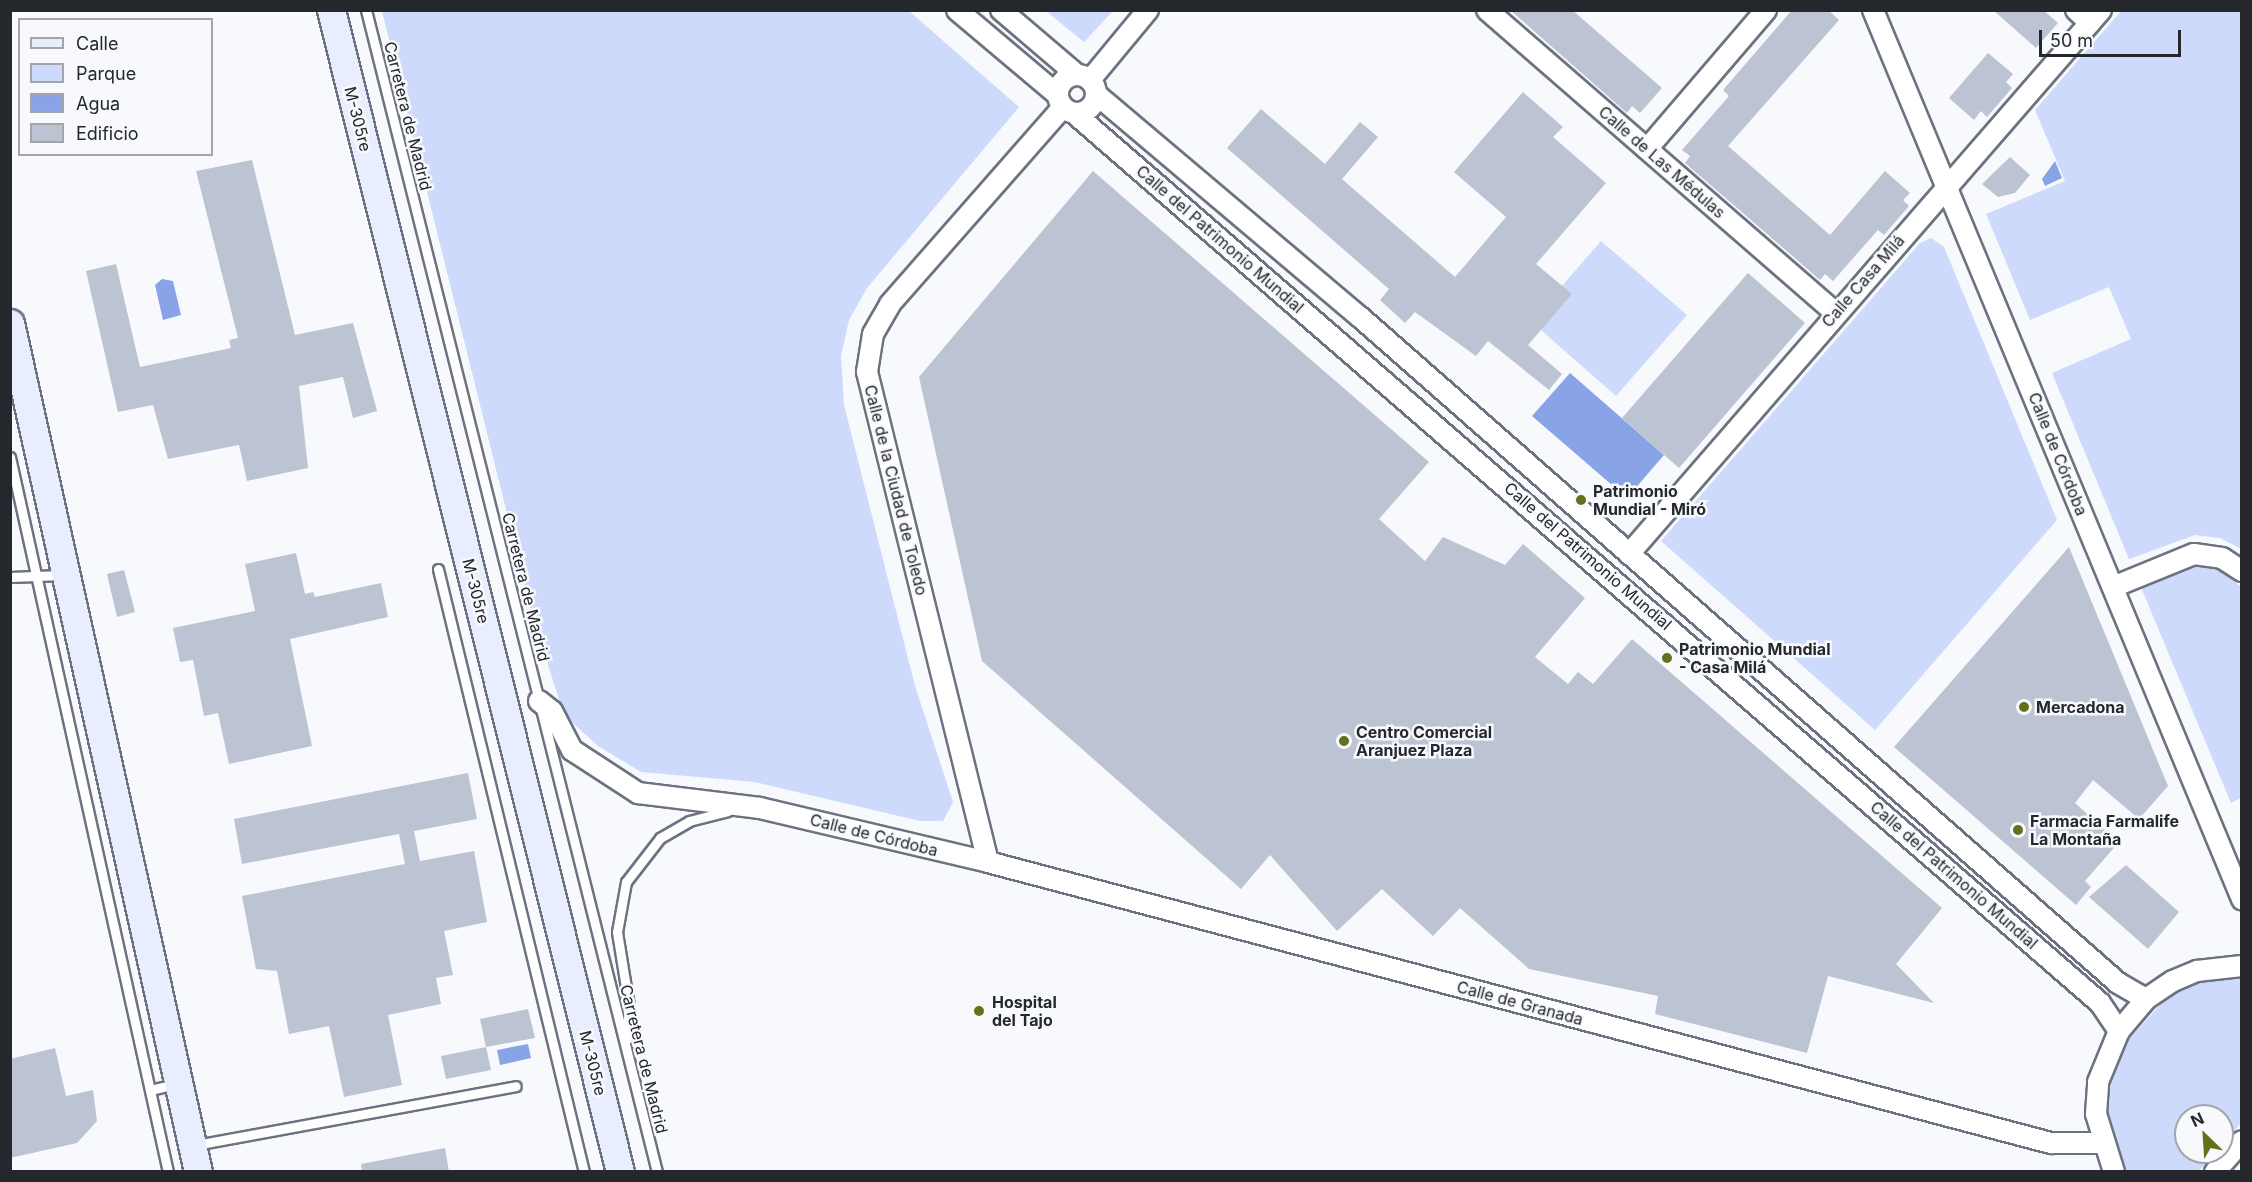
<!DOCTYPE html>
<html>
<head>
<meta charset="utf-8">
<style>
  body { margin:0 }
  #map { position:relative; width:2252px; height:1182px; overflow:hidden; background:#f7f9fc; font-family:Inter,sans-serif }
  div>[style] { position:absolute }
  .green>* { inset:0; background:#cddafb }
  .water>* { inset:0; background:#89a3e7 }
  .building>* { inset:0; background:#bcc3d2 }
  .roads { filter:drop-shadow(2px 0 #6c7280) drop-shadow(-2px 0 #6c7280) drop-shadow(0 2px #6c7280) drop-shadow(0 -2px #6c7280) }
  .service>* { height:9px; margin:-4.5px; padding:0 4.5px; transform-origin:4.5px; border-radius:4.5px; background:#fff }
  .minor>* { height:20px; margin:-10px; padding:0 10px; transform-origin:10px; border-radius:10px; background:#fff }
  .minor>.ring { margin:-10px; padding:0; box-sizing:content-box; background:none; border:20px solid #fff; border-radius:50% }
  .secondary>* { height:27px; margin:-13.5px; padding:0 13.5px; transform-origin:13.5px; border-radius:13.5px; background:#e8eefe }
  .dots>* { width:16px; height:16px; translate:-50% -50%; box-sizing:border-box; border:3px solid #f7f9fc; border-radius:50% }
  span { translate:-50% -50%; white-space:nowrap; text-align:center; line-height:1.15; -webkit-text-stroke:5px #f7f9fc; paint-order:stroke }
  .street-label { font-size:16px; color:#24272c }
  .poi-label { font-size:16px; color:#24272c; font-weight:700 }
  .left { translate:0 -50%; text-align:left }
  .frame { position:absolute; inset:0; border:12px solid #24272c; pointer-events:none }
  .legend { position:absolute; left:18px; top:18px; width:195px; height:138px; box-sizing:border-box; background:#f7f9fc; border:2px solid #a3a5a9; margin:0; padding:8px 10px; list-style:none; font-size:18px; color:#24272c }
  .legend li { display:flex; align-items:center; gap:12px; height:30px }
  .legend b { width:30px; border:2px solid #a3a5a9 }
  .north { position:absolute; left:2174px; top:1104px; width:60px; height:60px; box-sizing:border-box; background:#f7f9fc; border:2px solid #a3a5a9; border-radius:50%; rotate:335deg; font-size:16px; font-weight:700; line-height:24px; text-align:center; color:#24272c }
  .north::after { content:''; display:block; margin:auto; width:21px; height:27px; background:#64711c; clip-path:polygon(50% 0,100% 100%,50% 72%,0 100%) }
  .scale { position:absolute; left:2039px; top:30px; width:142px; height:27px; box-sizing:border-box; border:3px solid #24272c; border-top:0; padding-left:8px; font-size:18px; line-height:21px; white-space:nowrap; color:#24272c; -webkit-text-stroke:4px #f7f9fc; paint-order:stroke }
</style>
</head>
<body>
<div id="map">
  <div class="green">
    <div style="clip-path:polygon(2122px 10px,2241px 11px,2241px 549px,2220px 538px,2195px 535px,2129px 559px,2052px 373px,2131px 339px,2109px 287px,2030px 320px,1986px 214px,2065px 181px,2035px 110px)"></div>
    <div style="clip-path:polygon(382px 11px,909px 11px,1019px 107px,867px 288px,849px 320px,841px 356px,844px 405px,915px 686px,953px 802px,943px 821px,920px 821px,755px 782px,641px 772px,598px 746px,564px 715px,533px 618px)"></div>
    <div style="clip-path:polygon(1046px 11px,1113px 11px,1084px 42px)"></div>
    <div style="clip-path:polygon(1931px 238px,1944px 247px,2057px 520px,1875px 730px,1661px 541px,1920px 243px)"></div>
    <div style="clip-path:polygon(1601px 241px,1687px 315px,1616px 396px,1541px 330px,1562px 286px)"></div>
    <div style="clip-path:polygon(2197px 564px,2218px 568px,2241px 587px,2241px 798px,2231px 803px,2140px 585px)"></div>
    <div style="clip-path:polygon(2241px 975px,2241px 1123px,2222px 1145px,2222px 1116px,2186px 1116px,2186px 1152px,2216px 1152px,2199px 1171px,2126px 1172px,2108px 1115px,2111px 1078px,2122px 1047px,2168px 996px,2203px 980px)"></div>
  </div>
  <div class="water">
    <div style="clip-path:polygon(2055px 161px,2062px 178px,2045px 186px,2042px 179px)"></div>
    <div style="clip-path:polygon(162px 279px,173px 281px,181px 315px,163px 320px,155px 285px)"></div>
    <div style="clip-path:polygon(1570px 373px,1664px 455px,1627px 498px,1532px 416px)"></div>
    <div style="clip-path:polygon(528px 1044px,531px 1058px,500px 1065px,497px 1050px)"></div>
  </div>
  <div class="building">
    <div style="clip-path:polygon(1510px 10px,1572px 10px,1662px 88px,1640px 113px,1632px 106px,1627px 113px)"></div>
    <div style="clip-path:polygon(1792px 10px,1828px 10px,1839px 20px,1728px 146px,1830px 235px,1885px 171px,1910px 193px,1903px 200px,1909px 206px,1884px 235px,1878px 230px,1833px 281px,1825px 274px,1820px 280px,1729px 201px,1685px 163px,1690px 156px,1682px 150px,1729px 96px,1723px 90px)"></div>
    <div style="clip-path:polygon(1993px 10px,2043px 10px,2058px 23px,2036px 48px)"></div>
    <div style="clip-path:polygon(1988px 53px,2013px 74px,2006px 82px,2012px 88px,1987px 117px,1981px 111px,1974px 120px,1949px 98px)"></div>
    <div style="clip-path:polygon(1523px 92px,1563px 127px,1553px 137px,1606px 183px,1536px 264px,1572px 294px,1528px 345px,1562px 374px,1549px 390px,1488px 341px,1476px 356px,1415px 312px,1405px 323px,1380px 300px,1389px 289px,1227px 148px,1261px 109px,1325px 164px,1360px 122px,1378px 137px,1342px 179px,1455px 277px,1506px 217px,1454px 172px)"></div>
    <div style="clip-path:polygon(2010px 157px,2030px 175px,2015px 193px,1998px 197px,1982px 184px)"></div>
    <div style="clip-path:polygon(252px 160px,295px 335px,353px 323px,377px 411px,353px 418px,343px 377px,299px 386px,308px 468px,247px 481px,239px 445px,168px 459px,153px 405px,118px 412px,86px 271px,116px 264px,140px 367px,231px 348px,229px 340px,238px 338px,196px 171px)"></div>
    <div style="clip-path:polygon(1093px 171px,1429px 462px,1379px 519px,1425px 561px,1443px 537px,1505px 565px,1523px 544px,1585px 598px,1535px 657px,1568px 684px,1578px 672px,1593px 684px,1632px 639px,1942px 908px,1896px 964px,1934px 1003px,1828px 976px,1807px 1053px,1655px 1014px,1658px 996px,1529px 969px,1460px 908px,1433px 936px,1382px 889px,1337px 931px,1270px 855px,1241px 889px,982px 661px,919px 377px)"></div>
    <div style="clip-path:polygon(1748px 273px,1805px 323px,1679px 468px,1622px 418px)"></div>
    <div style="clip-path:polygon(2069px 547px,2168px 786px,2139px 819px,2093px 780px,2075px 803px,2119px 842px,2085px 881px,2091px 887px,2076px 905px,1894px 747px)"></div>
    <div style="clip-path:polygon(296px 553px,305px 594px,313px 592px,315px 597px,381px 583px,388px 617px,290px 639px,312px 746px,229px 764px,218px 713px,204px 716px,193px 660px,180px 662px,173px 628px,255px 611px,245px 564px)"></div>
    <div style="clip-path:polygon(124px 570px,135px 612px,117px 617px,107px 574px)"></div>
    <div style="clip-path:polygon(468px 773px,477px 819px,414px 831px,420px 861px,474px 851px,487px 922px,444px 931px,453px 975px,436px 978px,441px 1004px,388px 1015px,402px 1085px,344px 1097px,329px 1026px,289px 1034px,277px 971px,256px 969px,242px 896px,405px 864px,399px 834px,242px 864px,234px 819px)"></div>
    <div style="clip-path:polygon(2126px 865px,2179px 912px,2148px 949px,2089px 897px)"></div>
    <div style="clip-path:polygon(528px 1009px,535px 1038px,486px 1047px,480px 1019px)"></div>
    <div style="clip-path:polygon(486px 1047px,491px 1070px,446px 1079px,441px 1056px)"></div>
    <div style="clip-path:polygon(55px 1048px,66px 1096px,93px 1090px,97px 1121px,77px 1143px,10px 1158px,10px 1059px)"></div>
    <div style="clip-path:polygon(445px 1148px,449px 1172px,362px 1172px,361px 1164px)"></div>
  </div>
  <div class="roads">
    <div class="service">
      <div style="left:366px;top:10px;width:1198px;rotate:75.94deg"></div>
      <div style="left:10px;top:457px;width:732px;rotate:77.54deg"></div>
      <div style="left:438px;top:569px;width:620px;rotate:76.39deg"></div>
      <div style="left:10px;top:577px;width:52px;rotate:-2.2deg"></div>
      <div style="left:627px;top:1039px;width:33px;rotate:-87deg"></div>
      <div style="left:629px;top:1006px;width:75px;rotate:-99.2deg"></div>
      <div style="left:617px;top:932px;width:51px;rotate:-79.8deg"></div>
      <div style="left:626px;top:882px;width:56px;rotate:-52.3deg"></div>
      <div style="left:660px;top:838px;width:34px;rotate:-30deg"></div>
      <div style="left:689px;top:821px;width:40px;rotate:-14.4deg"></div>
      <div style="left:150px;top:1090px;width:28px;rotate:-13deg"></div>
      <div style="left:195px;top:1145px;width:326px;rotate:-10.4deg"></div>
    </div>
    <div class="minor">
      <div style="left:957px;top:10px;width:132px;rotate:40.1deg"></div>
      <div style="left:1001px;top:10px;width:100px;rotate:40.5deg"></div>
      <div style="left:1487px;top:10px;width:462px;rotate:41deg"></div>
      <div style="left:1873px;top:10px;width:963px;rotate:67.46deg"></div>
      <div style="left:2076px;top:10px;width:19px;rotate:43deg"></div>
      <div class="ring" style="left:1058px;top:75px;width:18px;height:18px"></div>
      <div style="left:1090px;top:80px;width:91px;rotate:-50.4deg"></div>
      <div style="left:1096px;top:94px;width:346px;rotate:40.2deg"></div>
      <div style="left:1360px;top:317px;width:1009px;rotate:41.3deg"></div>
      <div style="left:2118px;top:983px;width:32px;rotate:30deg"></div>
      <div style="left:1074px;top:113px;width:1358px;rotate:40.94deg"></div>
      <div style="left:2100px;top:1003px;width:34px;rotate:56deg"></div>
      <div style="left:1647px;top:149px;width:183px;rotate:-49.4deg"></div>
      <div style="left:1629px;top:554px;width:720px;rotate:-49.05deg"></div>
      <div style="left:2113px;top:587px;width:87px;rotate:-22.2deg"></div>
      <div style="left:2194px;top:554px;width:28px;rotate:8deg"></div>
      <div style="left:2222px;top:558px;width:24px;rotate:33deg"></div>
      <div style="left:539px;top:701px;width:16px;rotate:38deg"></div>
      <div style="left:552px;top:711px;width:44px;rotate:62.9deg"></div>
      <div style="left:572px;top:750px;width:79px;rotate:33.1deg"></div>
      <div style="left:638px;top:793px;width:123px;rotate:7deg"></div>
      <div style="left:760px;top:808px;width:234px;rotate:13.3deg"></div>
      <div style="left:988px;top:862px;width:1100px;rotate:14.81deg"></div>
      <div style="left:2051px;top:1143px;width:51px"></div>
      <div style="left:988px;top:862px;width:505px;rotate:-103.87deg"></div>
      <div style="left:867px;top:372px;width:38px;rotate:-81deg"></div>
      <div style="left:873px;top:334px;width:34px;rotate:-60deg"></div>
      <div style="left:890px;top:304px;width:262px;rotate:-48.7deg"></div>
      <div style="left:2114px;top:1172px;width:61px;rotate:-107.2deg"></div>
      <div style="left:2096px;top:1114px;width:32px;rotate:-86deg"></div>
      <div style="left:2098px;top:1082px;width:55px;rotate:-67.6deg"></div>
      <div style="left:2119px;top:1031px;width:42px;rotate:-49.8deg"></div>
      <div style="left:2146px;top:999px;width:32px;rotate:-34deg"></div>
      <div style="left:2173px;top:981px;width:26px;rotate:-23deg"></div>
      <div style="left:2197px;top:971px;width:45px;rotate:-6.3deg"></div>
      <div style="left:2215px;top:1172px;width:41px;rotate:-48.9deg"></div>
    </div>
    <div class="secondary">
      <div style="left:331px;top:10px;width:1197px;rotate:76.03deg"></div>
      <div style="left:10px;top:323px;width:870px;rotate:77.51deg"></div>
    </div>
  </div>
  <div class="dots">
    <div style="left:1581px;top:500px;background:#64711c"></div>
    <div style="left:1667px;top:658px;background:#64711c"></div>
    <div style="left:2024px;top:707px;background:#64711c"></div>
    <div style="left:1344px;top:741px;background:#64711c"></div>
    <div style="left:2018px;top:830px;background:#64711c"></div>
    <div style="left:979px;top:1011px;background:#64711c"></div>
  </div>
  <div class="street-label">
    <span style="left:408px;top:116px;rotate:76deg">Carretera de Madrid</span>
    <span style="left:358px;top:119px;rotate:76deg">M-305re</span>
    <span style="left:1662px;top:162px;rotate:41deg">Calle de Las Médulas</span>
    <span style="left:1220px;top:239px;rotate:41deg">Calle del Patrimonio Mundial</span>
    <span style="left:1863px;top:281px;rotate:-49deg">Calle Casa Milá</span>
    <span style="left:2058px;top:454px;rotate:68deg">Calle de Córdoba</span>
    <span style="left:896px;top:490px;rotate:76deg">Calle de la Ciudad de Toledo</span>
    <span style="left:1588px;top:556px;rotate:41deg">Calle del Patrimonio Mundial</span>
    <span style="left:526px;top:587px;rotate:76deg">Carretera de Madrid</span>
    <span style="left:476px;top:591px;rotate:76deg">M-305re</span>
    <span style="left:874px;top:835px;rotate:14deg">Calle de Córdoba</span>
    <span style="left:1954px;top:875px;rotate:41deg">Calle del Patrimonio Mundial</span>
    <span style="left:1520px;top:1003px;rotate:15deg">Calle de Granada</span>
    <span style="left:644px;top:1059px;rotate:76deg">Carretera de Madrid</span>
    <span style="left:593px;top:1063px;rotate:76deg">M-305re</span>
  </div>
  <div class="poi-label">
    <span class="left" style="left:1593px;top:500px">Patrimonio<br>Mundial - Miró</span>
    <span class="left" style="left:1679px;top:658px">Patrimonio Mundial<br>- Casa Milá</span>
    <span class="left" style="left:2036px;top:707px">Mercadona</span>
    <span class="left" style="left:1356px;top:741px">Centro Comercial<br>Aranjuez Plaza</span>
    <span class="left" style="left:2030px;top:830px">Farmacia Farmalife<br>La Montaña</span>
    <span class="left" style="left:992px;top:1011px">Hospital<br>del Tajo</span>
  </div>
  <div class="frame"></div>
  <ul class="legend">
  <li><b style="height:8px;background:#e8eefe"></b>Calle</li>
  <li><b style="height:16px;background:#cddafb"></b>Parque</li>
  <li><b style="height:16px;background:#89a3e7"></b>Agua</li>
  <li><b style="height:16px;background:#bcc3d2"></b>Edificio</li>
  </ul>
  <div class="north">N</div>
  <div class="scale">50 m</div>
</div>
</body>
</html>
